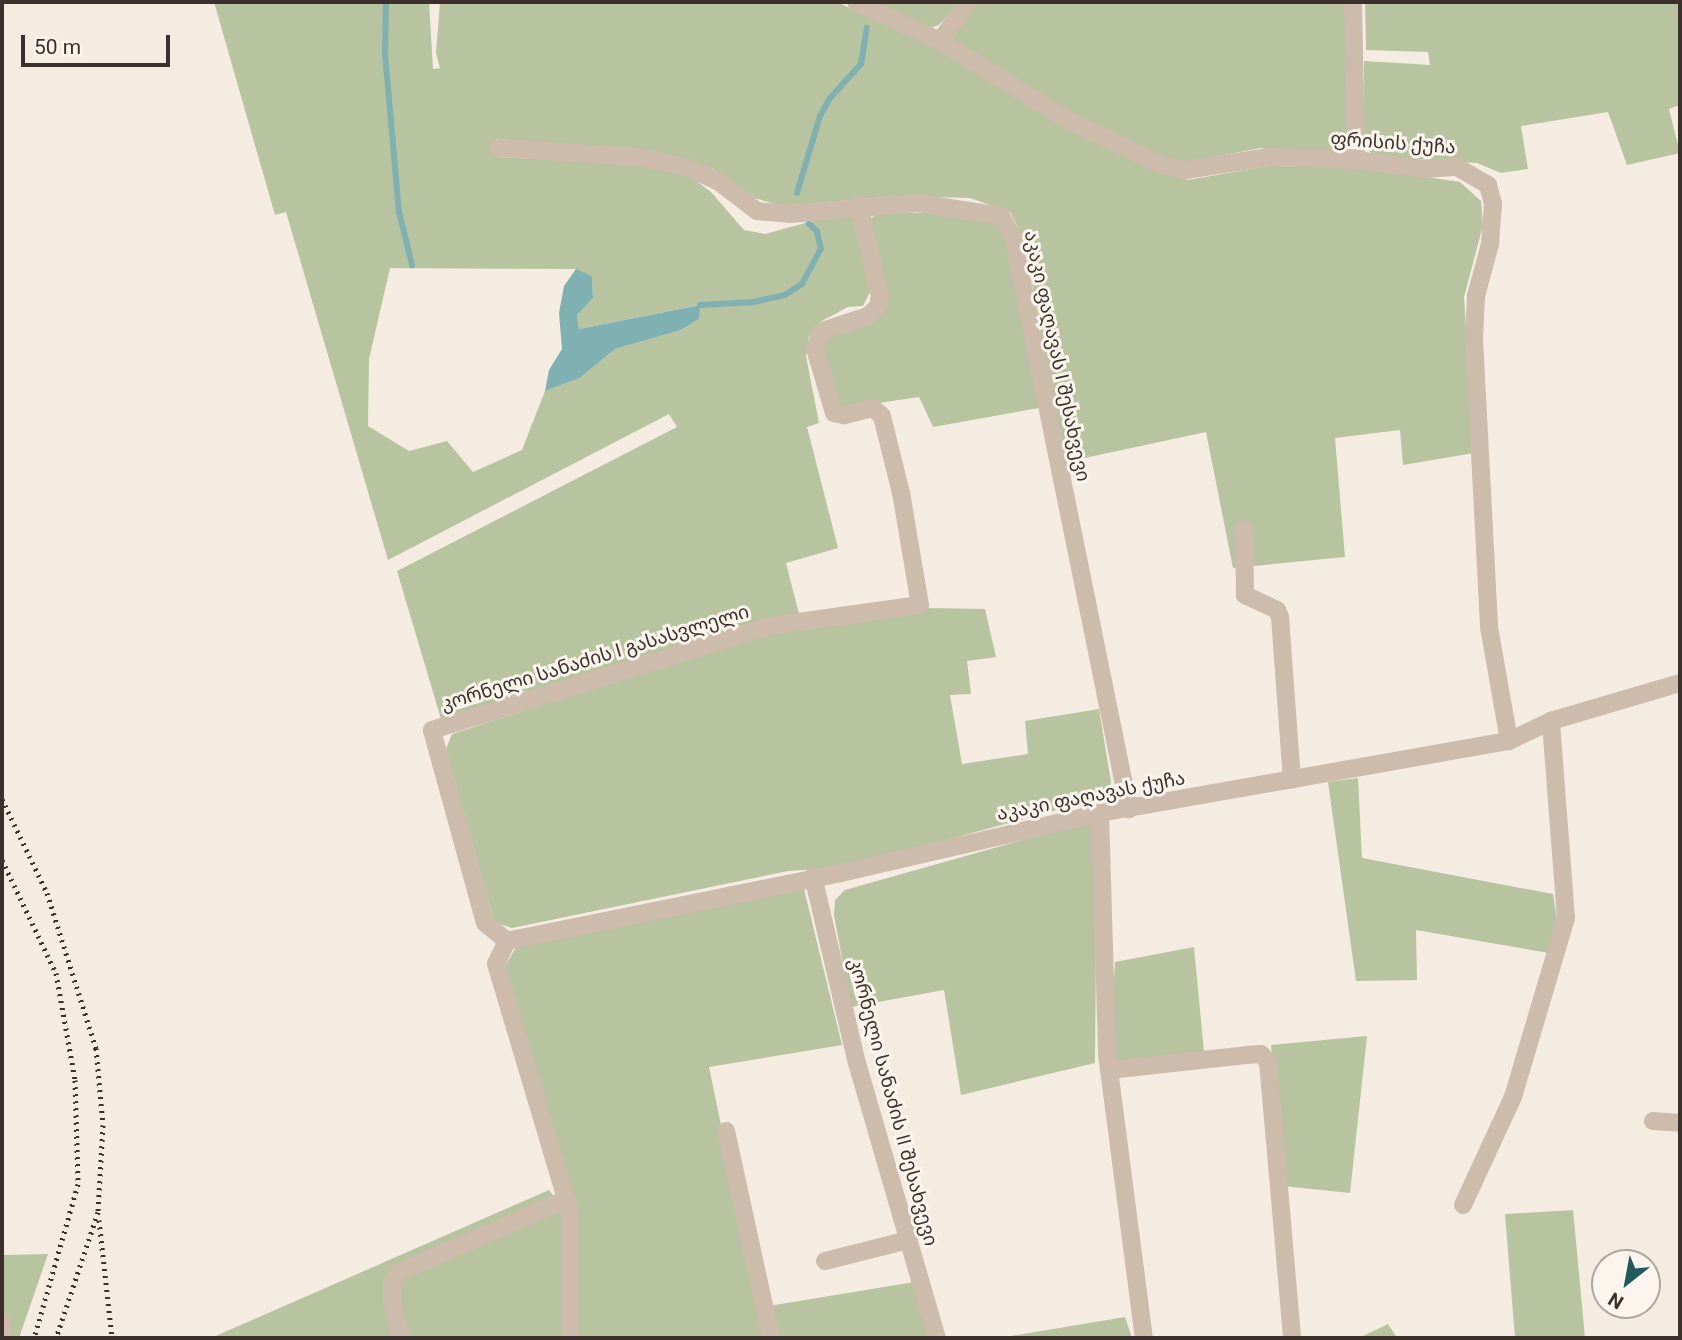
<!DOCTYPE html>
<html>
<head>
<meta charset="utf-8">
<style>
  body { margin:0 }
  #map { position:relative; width:1682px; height:1340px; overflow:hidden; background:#f4ebe1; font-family:Roboto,"Noto Sans Georgian",sans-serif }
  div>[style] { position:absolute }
  .green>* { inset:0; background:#b8c4a0 }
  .water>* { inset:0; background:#7fb0b2 }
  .stream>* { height:6px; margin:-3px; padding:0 3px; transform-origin:3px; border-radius:3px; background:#7fb0b2 }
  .minor>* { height:18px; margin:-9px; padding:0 9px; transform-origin:9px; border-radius:9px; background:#cdbbac }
  .rail>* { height:5px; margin-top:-2.5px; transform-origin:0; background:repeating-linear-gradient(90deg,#3b302b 0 2px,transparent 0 7px) }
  span { translate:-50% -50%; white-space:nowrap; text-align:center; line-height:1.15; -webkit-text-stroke:6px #fbf5ee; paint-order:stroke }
  .street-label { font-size:19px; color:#3b302b }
  .frame { position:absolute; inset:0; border:4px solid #3b302b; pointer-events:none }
  .north { position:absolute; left:1591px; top:1249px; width:70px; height:70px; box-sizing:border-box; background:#fbf5ee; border:2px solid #aea6a0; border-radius:50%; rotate:211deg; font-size:19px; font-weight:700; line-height:28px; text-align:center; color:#3b302b }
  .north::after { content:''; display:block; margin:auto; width:24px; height:32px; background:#1f5a5e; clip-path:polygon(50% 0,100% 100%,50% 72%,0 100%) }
  .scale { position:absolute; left:21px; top:35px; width:149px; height:32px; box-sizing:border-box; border:4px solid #3b302b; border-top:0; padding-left:9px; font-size:21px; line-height:24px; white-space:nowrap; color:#3b302b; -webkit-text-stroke:5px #fbf5ee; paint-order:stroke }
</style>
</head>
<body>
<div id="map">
  <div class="green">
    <div style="clip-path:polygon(evenodd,214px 2px,429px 2px,433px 69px,440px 68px,436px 53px,440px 2px,837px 2px,938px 49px,1151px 169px,1188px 180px,1267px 166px,1360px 167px,1460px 182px,1481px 201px,1483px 225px,1464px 297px,1474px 453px,1403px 465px,1400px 430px,1335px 438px,1345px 557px,1233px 568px,1206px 432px,1066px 462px,1023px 238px,1010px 212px,970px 198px,897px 196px,781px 206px,755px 198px,713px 169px,654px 151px,496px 139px,498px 157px,640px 164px,688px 175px,711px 192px,744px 230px,765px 234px,853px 210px,870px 292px,863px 306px,848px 307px,820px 322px,809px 337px,806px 356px,819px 423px,807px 427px,838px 548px,786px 563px,799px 614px,441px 719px,397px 571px,677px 427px,669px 414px,388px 560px,286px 212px,275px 215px,214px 2px,390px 268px,575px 269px,592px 276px,593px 298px,577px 315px,579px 329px,699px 305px,699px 319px,681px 330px,615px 349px,580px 378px,545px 391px,522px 450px,473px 472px,447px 441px,409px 451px,368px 426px,369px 359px,390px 268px)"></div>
    <div style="clip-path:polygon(869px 2px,960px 2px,939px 25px,927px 29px)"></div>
    <div style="clip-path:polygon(975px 2px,1346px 2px,1348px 142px,1339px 152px,1260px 148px,1183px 163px,1159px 157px,1073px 114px,954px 43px,953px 33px)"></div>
    <div style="clip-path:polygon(1365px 2px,1680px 2px,1680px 105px,1669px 109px,1680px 153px,1627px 165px,1608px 112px,1521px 126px,1528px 169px,1501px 173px,1477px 163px,1375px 156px,1363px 146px,1364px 61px,1430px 65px,1428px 52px,1366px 50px)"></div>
    <div style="clip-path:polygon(880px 212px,972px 214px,997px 222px,1009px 241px,1039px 408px,933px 427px,919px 397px,844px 408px,834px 405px,820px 344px,824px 334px,879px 311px,864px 223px)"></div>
    <div style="clip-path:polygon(925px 608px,985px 609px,996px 657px,967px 661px,971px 694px,950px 695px,962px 764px,1028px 754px,1025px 721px,1099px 709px,1111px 782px,1108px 796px,847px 867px,788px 871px,512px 928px,494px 922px,446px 749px,452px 734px,761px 634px)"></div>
    <div style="clip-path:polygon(1358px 778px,1362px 858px,1553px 894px,1557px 919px,1549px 953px,1416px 930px,1417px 980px,1356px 981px,1328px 782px)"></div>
    <div style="clip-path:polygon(1097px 819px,1095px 1063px,961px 1095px,944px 990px,851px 1007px,834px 915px,835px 900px,845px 890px)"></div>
    <div style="clip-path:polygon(804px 889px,842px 1045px,709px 1067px,765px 1338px,576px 1338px,577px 1223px,504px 968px,516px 947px)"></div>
    <div style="clip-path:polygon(1194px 947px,1204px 1052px,1121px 1066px,1110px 1052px,1115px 962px)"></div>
    <div style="clip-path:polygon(1367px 1036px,1350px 1193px,1283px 1186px,1271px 1045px)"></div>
    <div style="clip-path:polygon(549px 1190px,563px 1209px,565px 1338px,211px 1338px)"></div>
    <div style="clip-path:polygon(1573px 1210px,1585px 1338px,1515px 1338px,1505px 1214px)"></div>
    <div style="clip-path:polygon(48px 1254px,19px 1338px,2px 1338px,2px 1255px)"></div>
    <div style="clip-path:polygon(914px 1282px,928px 1338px,776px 1338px,769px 1306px)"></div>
    <div style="clip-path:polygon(1125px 1317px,1132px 1338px,999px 1338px)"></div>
    <div style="clip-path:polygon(1388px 1324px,1397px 1338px,1359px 1338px)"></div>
  </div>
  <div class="water">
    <div style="clip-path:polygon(576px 269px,592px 276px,593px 298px,577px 315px,579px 329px,700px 305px,699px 319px,681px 330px,615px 349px,580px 378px,545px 391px,549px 370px,562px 349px,559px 313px,564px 286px)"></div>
  </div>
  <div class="stream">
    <div style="left:386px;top:2px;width:51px;rotate:91.1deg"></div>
    <div style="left:385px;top:53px;width:160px;rotate:85deg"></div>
    <div style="left:399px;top:212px;width:55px;rotate:76.2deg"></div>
    <div style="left:797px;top:193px;width:80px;rotate:-73.4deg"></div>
    <div style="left:820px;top:116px;width:21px;rotate:-61deg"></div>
    <div style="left:830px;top:98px;width:46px;rotate:-47.6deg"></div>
    <div style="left:861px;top:64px;width:37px;rotate:-81deg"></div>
    <div style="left:700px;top:305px;width:54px;rotate:-3.2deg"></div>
    <div style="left:754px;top:302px;width:32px;rotate:-13deg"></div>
    <div style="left:785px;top:295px;width:20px;rotate:-33deg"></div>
    <div style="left:802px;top:284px;width:40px;rotate:-62deg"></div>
    <div style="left:821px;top:249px;width:18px;rotate:-103deg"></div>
    <div style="left:817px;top:231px;width:11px;rotate:-139deg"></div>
  </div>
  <div class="minor">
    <div style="left:856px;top:2px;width:93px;rotate:24.9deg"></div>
    <div style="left:940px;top:41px;width:150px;rotate:31.7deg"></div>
    <div style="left:1068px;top:120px;width:104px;rotate:25.6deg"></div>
    <div style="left:1162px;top:165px;width:25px;rotate:12deg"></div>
    <div style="left:1186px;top:170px;width:82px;rotate:-9.1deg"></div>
    <div style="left:1267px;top:157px;width:89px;rotate:1.9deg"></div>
    <div style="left:1356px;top:160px;width:70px;rotate:7.4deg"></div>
    <div style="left:1425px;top:169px;width:32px;rotate:-4deg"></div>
    <div style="left:1457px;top:167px;width:36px;rotate:30deg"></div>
    <div style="left:1488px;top:185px;width:20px;rotate:75deg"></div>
    <div style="left:1493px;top:204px;width:40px;rotate:94.3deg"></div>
    <div style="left:1490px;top:244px;width:54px;rotate:105.1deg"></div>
    <div style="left:1476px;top:296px;width:43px;rotate:92.7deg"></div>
    <div style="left:1474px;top:339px;width:288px;rotate:87deg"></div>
    <div style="left:1489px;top:627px;width:116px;rotate:80deg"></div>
    <div style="left:1353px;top:2px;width:158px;rotate:88.9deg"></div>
    <div style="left:940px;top:41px;width:48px;rotate:-54.3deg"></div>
    <div style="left:499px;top:148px;width:139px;rotate:3.7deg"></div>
    <div style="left:638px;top:157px;width:49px;rotate:11.8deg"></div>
    <div style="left:686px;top:167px;width:35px;rotate:24deg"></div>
    <div style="left:718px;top:181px;width:49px;rotate:37.6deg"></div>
    <div style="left:757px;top:211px;width:33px;rotate:5deg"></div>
    <div style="left:790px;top:214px;width:128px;rotate:-4.9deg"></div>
    <div style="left:918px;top:203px;width:84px;rotate:8.9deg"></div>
    <div style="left:1001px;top:216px;width:25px;rotate:61deg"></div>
    <div style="left:1013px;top:238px;width:583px;rotate:78.52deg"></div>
    <div style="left:1244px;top:529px;width:66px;rotate:89.1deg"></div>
    <div style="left:1245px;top:595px;width:35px;rotate:25deg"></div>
    <div style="left:1277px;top:610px;width:8px;rotate:67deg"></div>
    <div style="left:1280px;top:617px;width:163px;rotate:85.8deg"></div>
    <div style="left:1100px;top:813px;width:241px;rotate:88.3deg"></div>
    <div style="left:1107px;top:1054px;width:286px;rotate:82.6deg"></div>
    <div style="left:813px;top:876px;width:192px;rotate:76.8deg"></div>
    <div style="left:857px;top:1063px;width:286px;rotate:73.8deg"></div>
    <div style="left:507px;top:941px;width:28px;rotate:-141deg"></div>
    <div style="left:485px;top:923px;width:200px;rotate:-105.4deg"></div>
    <div style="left:432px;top:730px;width:354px;rotate:-17.1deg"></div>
    <div style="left:770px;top:626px;width:151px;rotate:-8deg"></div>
    <div style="left:920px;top:605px;width:114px;rotate:-99.6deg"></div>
    <div style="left:901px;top:493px;width:79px;rotate:-103.9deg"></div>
    <div style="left:882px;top:416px;width:12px;rotate:-138deg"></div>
    <div style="left:873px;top:408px;width:30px;rotate:166deg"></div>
    <div style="left:844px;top:415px;width:10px;rotate:-169deg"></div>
    <div style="left:834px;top:413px;width:67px;rotate:-106.5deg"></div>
    <div style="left:815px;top:349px;width:19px;rotate:-69deg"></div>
    <div style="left:822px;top:331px;width:48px;rotate:-18.1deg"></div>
    <div style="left:868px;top:316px;width:13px;rotate:-42deg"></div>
    <div style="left:878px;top:307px;width:11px;rotate:-80deg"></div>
    <div style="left:880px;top:296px;width:93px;rotate:-103deg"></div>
    <div style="left:507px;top:941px;width:341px;rotate:-11.5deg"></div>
    <div style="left:841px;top:873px;width:266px;rotate:-13deg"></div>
    <div style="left:1100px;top:813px;width:415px;rotate:-10deg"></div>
    <div style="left:1509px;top:741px;width:47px;rotate:-25.5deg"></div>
    <div style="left:1551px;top:721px;width:134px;rotate:-16.4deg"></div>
    <div style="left:507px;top:941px;width:25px;rotate:116deg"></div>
    <div style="left:496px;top:964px;width:259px;rotate:73.4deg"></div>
    <div style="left:570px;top:1212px;width:126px;rotate:90deg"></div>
    <div style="left:1109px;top:1070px;width:138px;rotate:-6.2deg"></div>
    <div style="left:1246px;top:1055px;width:15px;rotate:-4deg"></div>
    <div style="left:1261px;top:1054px;width:11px;rotate:49deg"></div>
    <div style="left:1268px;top:1062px;width:277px;rotate:85deg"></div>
    <div style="left:1653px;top:1121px;width:27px;rotate:4deg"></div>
    <div style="left:726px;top:1131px;width:212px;rotate:77.7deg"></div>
    <div style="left:1463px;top:1205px;width:119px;rotate:-65.2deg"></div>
    <div style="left:1513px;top:1097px;width:187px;rotate:-73.5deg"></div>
    <div style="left:1566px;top:918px;width:198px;rotate:-94.4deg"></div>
    <div style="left:825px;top:1261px;width:86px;rotate:-14.2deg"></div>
    <div style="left:2px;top:1323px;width:11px;rotate:90deg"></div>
    <div style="left:401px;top:1338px;width:38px;rotate:-104deg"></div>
    <div style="left:392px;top:1301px;width:19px;rotate:-90deg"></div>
    <div style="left:392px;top:1282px;width:12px;rotate:-55deg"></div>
    <div style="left:399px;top:1272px;width:183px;rotate:-23.5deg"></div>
  </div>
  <div class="rail">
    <div style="left:2px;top:799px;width:104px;rotate:64.4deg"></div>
    <div style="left:47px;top:893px;width:163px;rotate:72.5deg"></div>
    <div style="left:96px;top:1048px;width:77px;rotate:84.8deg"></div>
    <div style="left:103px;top:1125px;width:87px;rotate:93.3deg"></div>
    <div style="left:98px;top:1212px;width:133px;rotate:108.4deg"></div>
    <div style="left:2px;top:860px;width:125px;rotate:64.5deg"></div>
    <div style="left:56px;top:973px;width:109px;rotate:79.9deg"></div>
    <div style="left:75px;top:1080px;width:104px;rotate:88.3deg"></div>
    <div style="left:78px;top:1184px;width:160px;rotate:105.9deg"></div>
    <div style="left:99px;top:1220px;width:119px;rotate:83.7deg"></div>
  </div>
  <div class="street-label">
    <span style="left:1393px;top:143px;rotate:4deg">ფრისის ქუჩა</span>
    <span style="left:1057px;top:356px;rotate:78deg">აკაკი ფაღავას I შესახვევი</span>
    <span style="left:595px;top:658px;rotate:-17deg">კორნელი სანაძის I გასასვლელი</span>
    <span style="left:1091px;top:796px;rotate:-11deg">აკაკი ფაღავას ქუჩა</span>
    <span style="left:893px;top:1102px;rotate:75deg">კორნელი სანაძის II შესახვევი</span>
  </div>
  <div class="frame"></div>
  <div class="north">N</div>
  <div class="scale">50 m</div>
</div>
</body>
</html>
